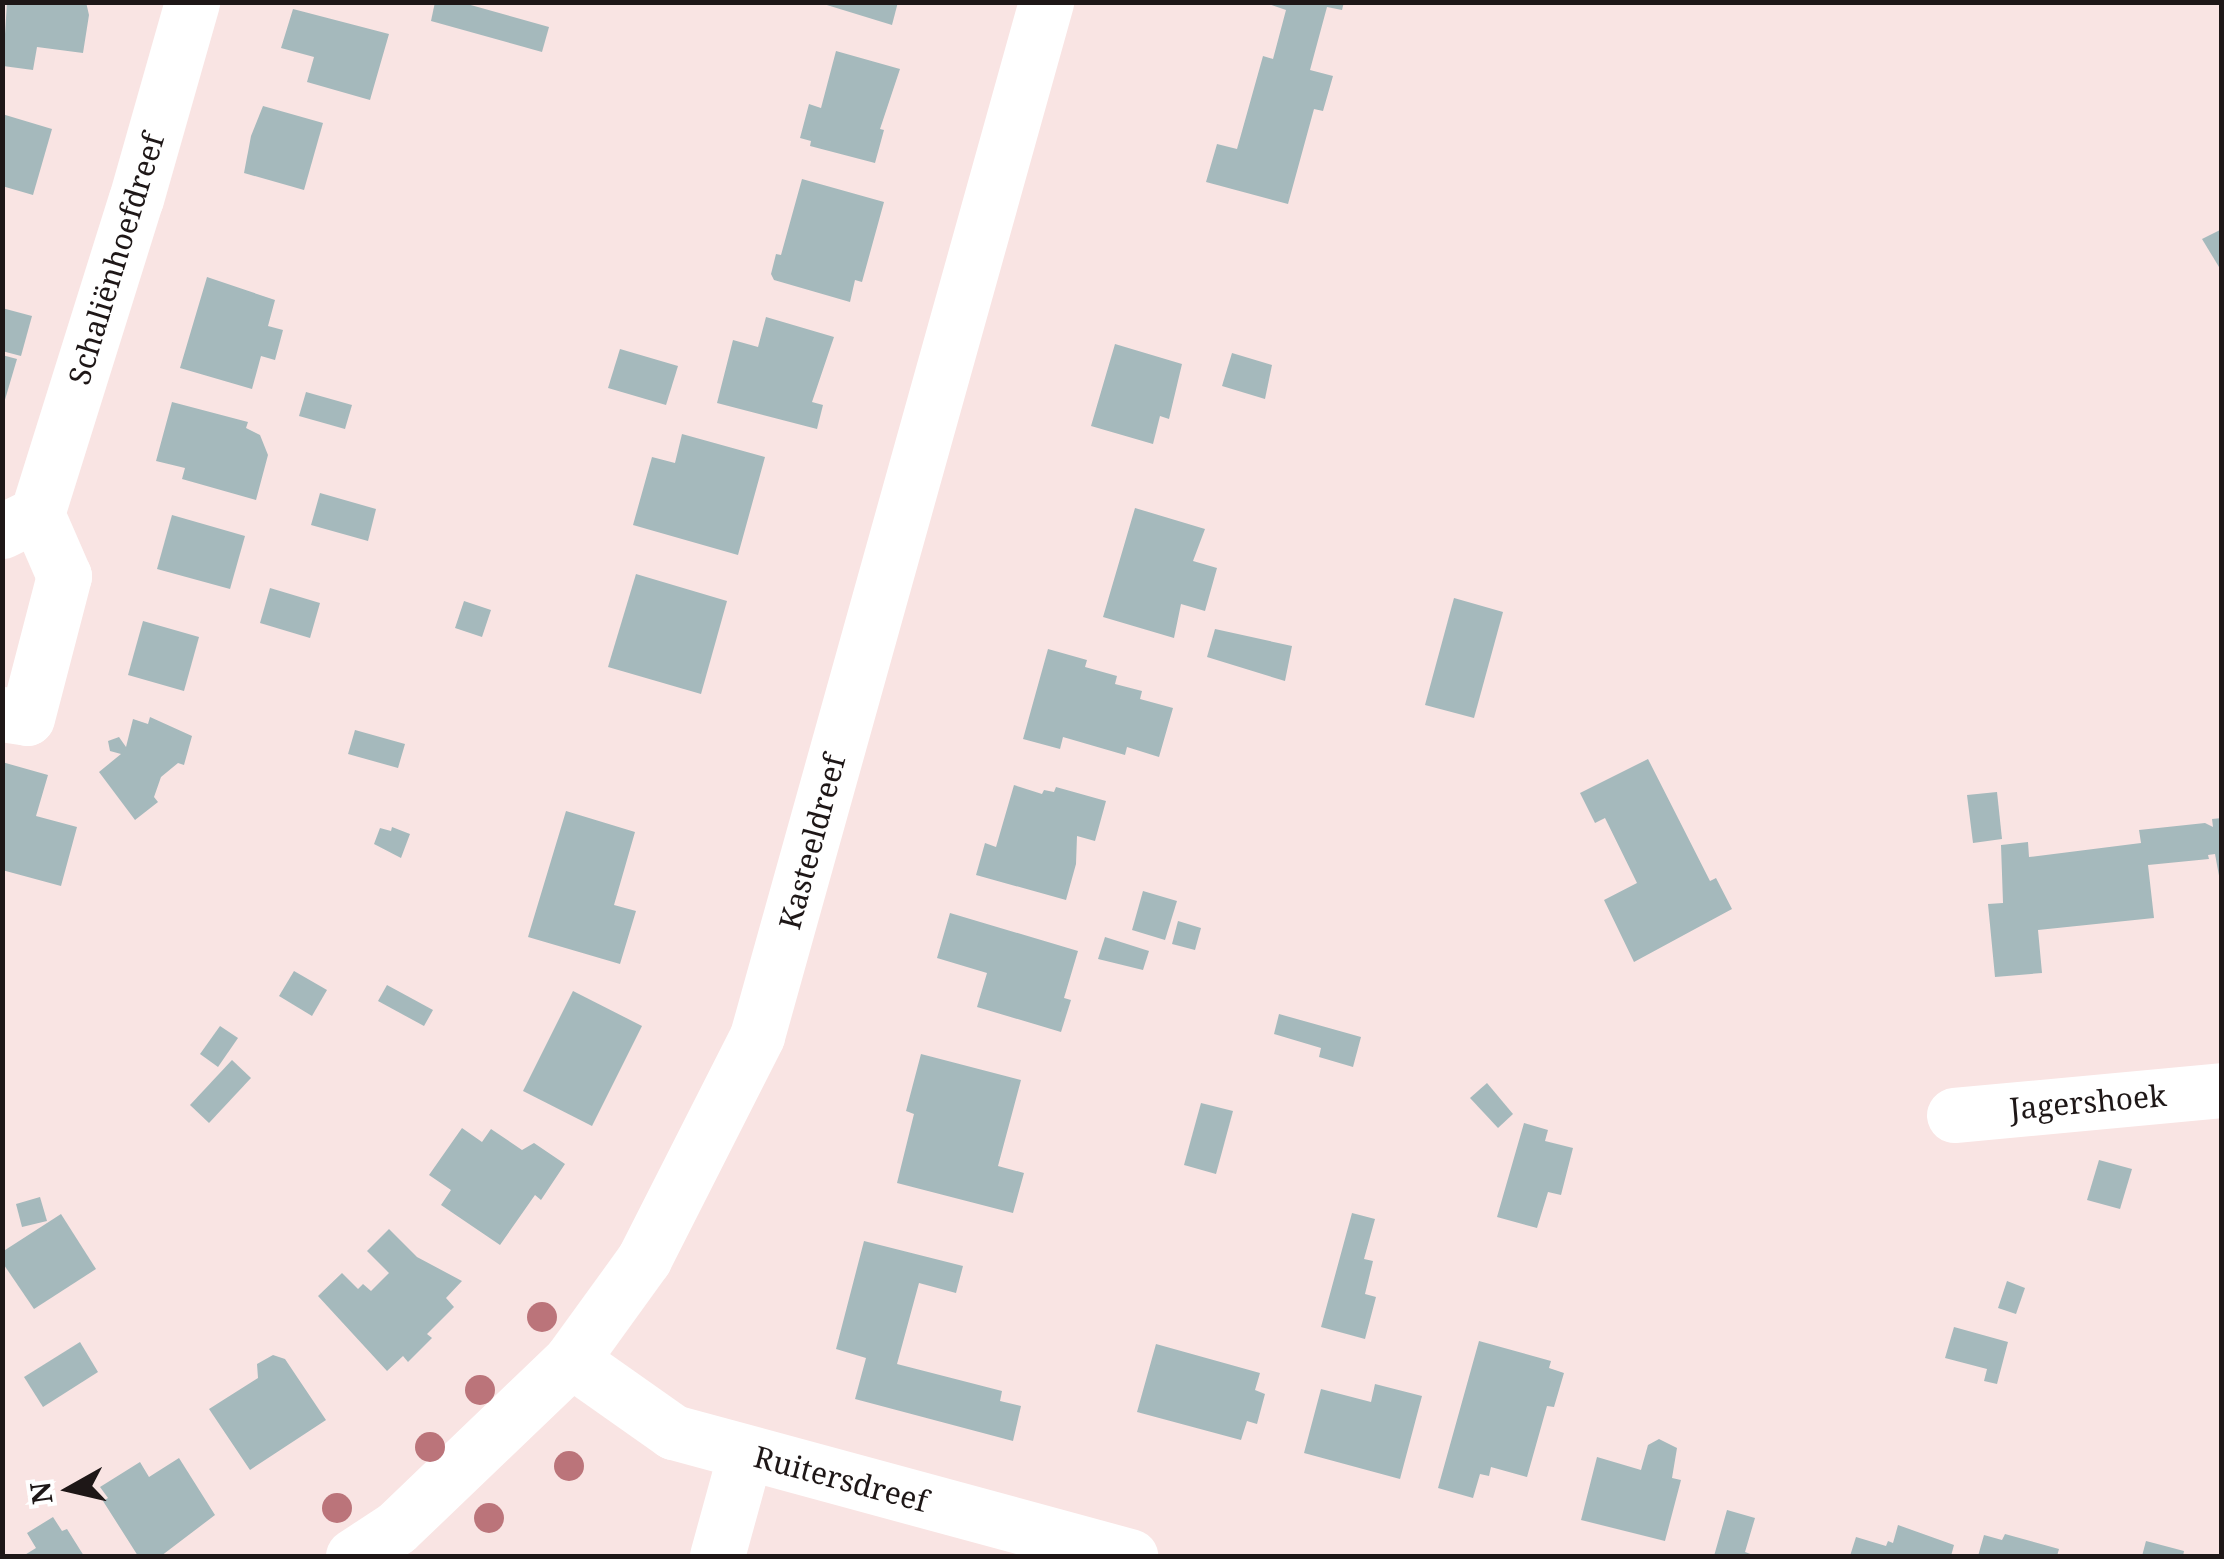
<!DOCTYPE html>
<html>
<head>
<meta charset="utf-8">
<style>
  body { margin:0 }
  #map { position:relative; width:2224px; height:1559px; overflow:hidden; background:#f9e4e3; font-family:"Noto Serif",serif }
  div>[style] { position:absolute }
  .building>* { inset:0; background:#a5b9bc }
  .minor>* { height:55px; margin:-27.5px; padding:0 27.5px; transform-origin:27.5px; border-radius:27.5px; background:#fff }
  .trees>* { width:30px; height:30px; margin:-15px; border-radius:50%; background:#bb747a }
  span { translate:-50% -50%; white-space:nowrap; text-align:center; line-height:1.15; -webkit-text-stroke:8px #fff; paint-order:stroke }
  .street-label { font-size:30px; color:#1e1717 }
  .frame { position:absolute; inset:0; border:5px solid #1e1717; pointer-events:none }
  .north { position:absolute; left:20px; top:1439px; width:100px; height:100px; -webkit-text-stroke:8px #fff; paint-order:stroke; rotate:262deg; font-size:28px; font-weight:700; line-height:40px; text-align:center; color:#1e1717 }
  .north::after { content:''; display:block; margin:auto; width:35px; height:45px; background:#1e1717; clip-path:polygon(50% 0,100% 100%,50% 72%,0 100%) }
</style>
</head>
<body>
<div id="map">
  <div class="building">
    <div style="clip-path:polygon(7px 2px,86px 2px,89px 15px,83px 53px,37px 47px,33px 70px,3px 66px)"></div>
    <div style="clip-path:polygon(435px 2px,460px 2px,549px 27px,542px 52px,431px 21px)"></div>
    <div style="clip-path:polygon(817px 2px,898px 2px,892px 25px)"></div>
    <div style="clip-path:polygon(1263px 2px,1344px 2px,1342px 10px,1327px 7px,1310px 70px,1333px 76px,1323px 111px,1314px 109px,1288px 204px,1206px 182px,1217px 144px,1237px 149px,1263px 56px,1273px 59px,1286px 10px)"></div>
    <div style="clip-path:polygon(293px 9px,389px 34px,370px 100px,307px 82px,314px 57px,281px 48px)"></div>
    <div style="clip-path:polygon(836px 51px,900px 69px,880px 129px,884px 130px,875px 163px,810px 146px,811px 141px,800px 138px,809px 104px,821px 108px)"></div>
    <div style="clip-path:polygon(263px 106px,323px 123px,304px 190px,244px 173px,251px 136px)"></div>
    <div style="clip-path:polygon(2px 114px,52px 129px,33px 195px,2px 186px)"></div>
    <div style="clip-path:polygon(802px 179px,884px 202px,862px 282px,855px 280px,850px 302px,774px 280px,771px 274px,776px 254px,781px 255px)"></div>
    <div style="clip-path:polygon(2222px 229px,2222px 266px,2219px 267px,2202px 239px)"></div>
    <div style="clip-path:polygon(207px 277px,275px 300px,268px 326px,283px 330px,275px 360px,261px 356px,252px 389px,180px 368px)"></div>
    <div style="clip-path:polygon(2px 308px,32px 316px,21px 356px,2px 351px)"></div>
    <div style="clip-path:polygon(766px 317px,834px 337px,812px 402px,823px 405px,817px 429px,717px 403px,733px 340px,758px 347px)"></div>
    <div style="clip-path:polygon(1115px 344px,1182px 364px,1169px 419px,1160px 416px,1153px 444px,1091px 426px)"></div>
    <div style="clip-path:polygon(620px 349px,678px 366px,666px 405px,608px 388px)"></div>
    <div style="clip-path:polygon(1232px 353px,1272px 365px,1265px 399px,1222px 386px)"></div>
    <div style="clip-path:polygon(2px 355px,17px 359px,4px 403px,2px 403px)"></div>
    <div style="clip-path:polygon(306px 392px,352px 405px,345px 429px,299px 416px)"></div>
    <div style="clip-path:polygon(172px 402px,248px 422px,246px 428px,260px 435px,268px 455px,256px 500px,182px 479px,185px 468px,156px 461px)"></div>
    <div style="clip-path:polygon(682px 434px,765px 457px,738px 555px,633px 525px,652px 457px,675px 463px)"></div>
    <div style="clip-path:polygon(320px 493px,376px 509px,368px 541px,311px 525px)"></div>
    <div style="clip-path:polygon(1135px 508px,1205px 529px,1193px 561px,1217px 568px,1205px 611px,1181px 604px,1174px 638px,1103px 617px)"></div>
    <div style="clip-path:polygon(172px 515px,245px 536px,230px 589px,157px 569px)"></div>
    <div style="clip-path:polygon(636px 574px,727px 601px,701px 694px,608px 667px)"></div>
    <div style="clip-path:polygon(270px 588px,320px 603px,310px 638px,260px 623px)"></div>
    <div style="clip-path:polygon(1454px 598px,1503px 612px,1474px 718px,1425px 705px)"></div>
    <div style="clip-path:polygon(464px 601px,491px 610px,482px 637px,455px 628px)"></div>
    <div style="clip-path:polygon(143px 621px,199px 637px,184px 691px,128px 675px)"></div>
    <div style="clip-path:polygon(1215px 629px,1292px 646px,1285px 681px,1207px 657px)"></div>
    <div style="clip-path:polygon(1048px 649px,1087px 660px,1085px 667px,1117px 676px,1115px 684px,1142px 691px,1140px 699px,1173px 708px,1159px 757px,1127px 747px,1125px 755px,1063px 737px,1060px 749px,1023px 739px)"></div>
    <div style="clip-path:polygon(150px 717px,192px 736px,184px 765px,178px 763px,161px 777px,154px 797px,158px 802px,135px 820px,99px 772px,121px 754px,110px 751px,108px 741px,119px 737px,126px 747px,133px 719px,148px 724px)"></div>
    <div style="clip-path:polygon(355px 730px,405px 744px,398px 768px,348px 754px)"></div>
    <div style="clip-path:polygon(1648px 759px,1710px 881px,1716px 878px,1732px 909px,1634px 962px,1604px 900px,1637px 883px,1605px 818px,1595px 823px,1580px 793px)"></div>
    <div style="clip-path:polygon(2px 762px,48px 775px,36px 816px,77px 827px,61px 886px,2px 870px)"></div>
    <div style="clip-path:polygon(1014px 785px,1042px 794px,1044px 790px,1054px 792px,1056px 787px,1106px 801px,1095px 841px,1077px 836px,1076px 864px,1066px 900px,976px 875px,985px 843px,996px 847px)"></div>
    <div style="clip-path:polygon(1997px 792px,2002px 839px,1973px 843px,1967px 795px)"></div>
    <div style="clip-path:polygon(566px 811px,635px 832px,614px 905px,636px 911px,620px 964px,528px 937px)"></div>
    <div style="clip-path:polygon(2222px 818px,2222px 892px,2215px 854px,2208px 855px,2209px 859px,2148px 865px,2154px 918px,2038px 930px,2042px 973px,1995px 977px,1988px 904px,2003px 903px,2001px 845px,2028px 842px,2029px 857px,2141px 843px,2139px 830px,2205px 823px,2213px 827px,2212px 819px)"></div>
    <div style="clip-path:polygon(392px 827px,410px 834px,401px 858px,374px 844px,380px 828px,391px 831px)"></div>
    <div style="clip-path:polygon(1143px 891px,1177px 901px,1165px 940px,1132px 930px)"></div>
    <div style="clip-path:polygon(950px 913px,1078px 951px,1064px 998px,1071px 1000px,1061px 1032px,977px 1007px,987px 973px,937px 958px)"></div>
    <div style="clip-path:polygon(1178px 921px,1201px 928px,1195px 950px,1172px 944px)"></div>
    <div style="clip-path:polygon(1105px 937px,1149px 951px,1143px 970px,1098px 959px)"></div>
    <div style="clip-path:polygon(294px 971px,327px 990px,312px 1016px,279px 996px)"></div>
    <div style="clip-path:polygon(387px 985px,433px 1010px,424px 1026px,378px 1001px)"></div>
    <div style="clip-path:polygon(573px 991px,642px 1026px,592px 1126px,523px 1091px)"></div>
    <div style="clip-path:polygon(1279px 1014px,1361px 1037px,1353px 1067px,1319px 1057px,1321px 1048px,1274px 1034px)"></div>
    <div style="clip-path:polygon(220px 1026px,238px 1038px,218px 1067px,200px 1054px)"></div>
    <div style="clip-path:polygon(921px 1054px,1021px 1080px,998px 1166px,1024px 1173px,1013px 1213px,897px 1183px,914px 1114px,906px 1111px)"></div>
    <div style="clip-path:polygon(232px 1060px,251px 1078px,209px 1123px,190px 1105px)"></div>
    <div style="clip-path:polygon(1487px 1083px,1513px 1114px,1498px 1128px,1470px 1098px)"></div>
    <div style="clip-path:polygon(1201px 1103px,1233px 1111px,1216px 1174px,1184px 1165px)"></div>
    <div style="clip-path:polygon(1524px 1123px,1548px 1130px,1545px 1141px,1573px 1148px,1561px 1195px,1548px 1192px,1537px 1228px,1497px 1217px)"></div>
    <div style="clip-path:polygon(462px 1128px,482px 1142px,491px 1129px,522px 1150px,534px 1143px,565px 1164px,541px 1200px,535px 1195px,500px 1245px,441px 1205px,451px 1190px,429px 1175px)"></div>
    <div style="clip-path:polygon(2099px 1160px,2132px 1169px,2120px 1209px,2087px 1200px)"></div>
    <div style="clip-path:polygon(40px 1197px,47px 1221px,22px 1227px,16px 1204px)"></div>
    <div style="clip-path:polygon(1352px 1213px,1375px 1219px,1364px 1259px,1373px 1261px,1365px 1294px,1376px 1297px,1365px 1339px,1321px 1327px)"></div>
    <div style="clip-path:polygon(61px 1214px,96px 1269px,34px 1309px,2px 1262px,2px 1252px)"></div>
    <div style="clip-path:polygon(389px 1229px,417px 1257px,462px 1281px,446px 1298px,454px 1307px,427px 1334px,432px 1338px,408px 1362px,403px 1356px,387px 1371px,318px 1296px,342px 1273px,358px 1289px,363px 1284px,371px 1291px,389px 1273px,367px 1251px)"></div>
    <div style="clip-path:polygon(864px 1241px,963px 1266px,956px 1293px,919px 1283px,897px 1364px,1002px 1391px,1000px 1401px,1021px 1406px,1013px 1441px,855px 1399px,866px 1358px,836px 1349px)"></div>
    <div style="clip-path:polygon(2007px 1281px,2025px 1288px,2016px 1314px,1998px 1308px)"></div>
    <div style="clip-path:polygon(1954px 1327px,2008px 1342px,1997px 1384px,1984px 1381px,1987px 1369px,1945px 1358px)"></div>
    <div style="clip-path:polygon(1479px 1341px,1551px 1361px,1549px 1368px,1564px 1373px,1554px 1407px,1547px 1406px,1527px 1477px,1491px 1467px,1489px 1476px,1480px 1474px,1473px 1498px,1438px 1488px)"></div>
    <div style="clip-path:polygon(80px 1342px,98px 1372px,43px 1407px,24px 1377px)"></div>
    <div style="clip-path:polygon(1156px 1344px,1260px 1373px,1255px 1390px,1265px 1394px,1257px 1424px,1247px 1421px,1241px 1440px,1137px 1412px)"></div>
    <div style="clip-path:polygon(273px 1355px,285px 1359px,326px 1420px,250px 1470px,209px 1409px,258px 1378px,257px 1364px)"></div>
    <div style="clip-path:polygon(1375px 1384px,1422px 1396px,1400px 1479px,1304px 1453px,1321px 1389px,1371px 1402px)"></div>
    <div style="clip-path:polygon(1659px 1439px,1677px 1448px,1672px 1478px,1681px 1480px,1665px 1541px,1581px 1520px,1597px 1457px,1641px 1470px,1648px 1445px)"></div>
    <div style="clip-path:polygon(179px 1458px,215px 1515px,161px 1556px,138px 1556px,103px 1501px,108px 1498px,100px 1487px,140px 1462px,149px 1477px)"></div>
    <div style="clip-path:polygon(1727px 1510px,1755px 1518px,1745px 1552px,1756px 1556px,1714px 1556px)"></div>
    <div style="clip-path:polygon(53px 1517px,62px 1531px,67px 1529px,84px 1556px,23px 1556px,36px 1548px,27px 1533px)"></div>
    <div style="clip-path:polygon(1898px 1525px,1954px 1545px,1951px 1556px,1850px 1556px,1856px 1537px,1886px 1546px,1888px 1541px,1893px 1543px)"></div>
    <div style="clip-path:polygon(2005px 1534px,2059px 1549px,2057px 1556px,1978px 1556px,1984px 1535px,2002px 1540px)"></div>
    <div style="clip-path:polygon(2146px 1541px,2184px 1551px,2183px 1556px,2142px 1556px)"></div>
  </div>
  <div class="minor">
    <div style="left:2px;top:531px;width:39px;rotate:-26deg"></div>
    <div style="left:37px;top:514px;width:330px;rotate:-72.6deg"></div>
    <div style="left:136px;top:199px;width:205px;rotate:-74.1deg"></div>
    <div style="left:2px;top:714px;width:25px;rotate:9deg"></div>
    <div style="left:27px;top:718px;width:147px;rotate:-75.4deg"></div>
    <div style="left:64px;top:576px;width:68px;rotate:-113.5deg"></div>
    <div style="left:1954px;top:1115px;width:269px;rotate:-5.3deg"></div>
    <div style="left:571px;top:1360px;width:125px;rotate:35.2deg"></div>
    <div style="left:673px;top:1432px;width:474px;rotate:15.2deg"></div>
    <div style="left:353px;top:1556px;width:51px;rotate:-33.1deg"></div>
    <div style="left:396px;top:1528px;width:243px;rotate:-43.8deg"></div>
    <div style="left:571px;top:1360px;width:125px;rotate:-54.1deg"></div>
    <div style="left:644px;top:1259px;width:250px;rotate:-63.1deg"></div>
    <div style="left:757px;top:1036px;width:1074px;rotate:-74.38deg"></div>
    <div style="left:717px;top:1556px;width:106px;rotate:-74.6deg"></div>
  </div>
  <div class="trees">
    <div style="left:542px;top:1317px"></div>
    <div style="left:480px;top:1390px"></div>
    <div style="left:430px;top:1447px"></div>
    <div style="left:569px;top:1466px"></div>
    <div style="left:337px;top:1508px"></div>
    <div style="left:489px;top:1518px"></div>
  </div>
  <div class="street-label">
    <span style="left:116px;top:259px;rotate:-73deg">Schaliënhoefdreef</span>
    <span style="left:812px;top:842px;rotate:-75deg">Kasteeldreef</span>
    <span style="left:2088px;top:1102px;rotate:-5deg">Jagershoek</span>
    <span style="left:841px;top:1479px;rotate:15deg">Ruitersdreef</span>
  </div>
  <div class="frame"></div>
  <div class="north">N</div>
</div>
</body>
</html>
